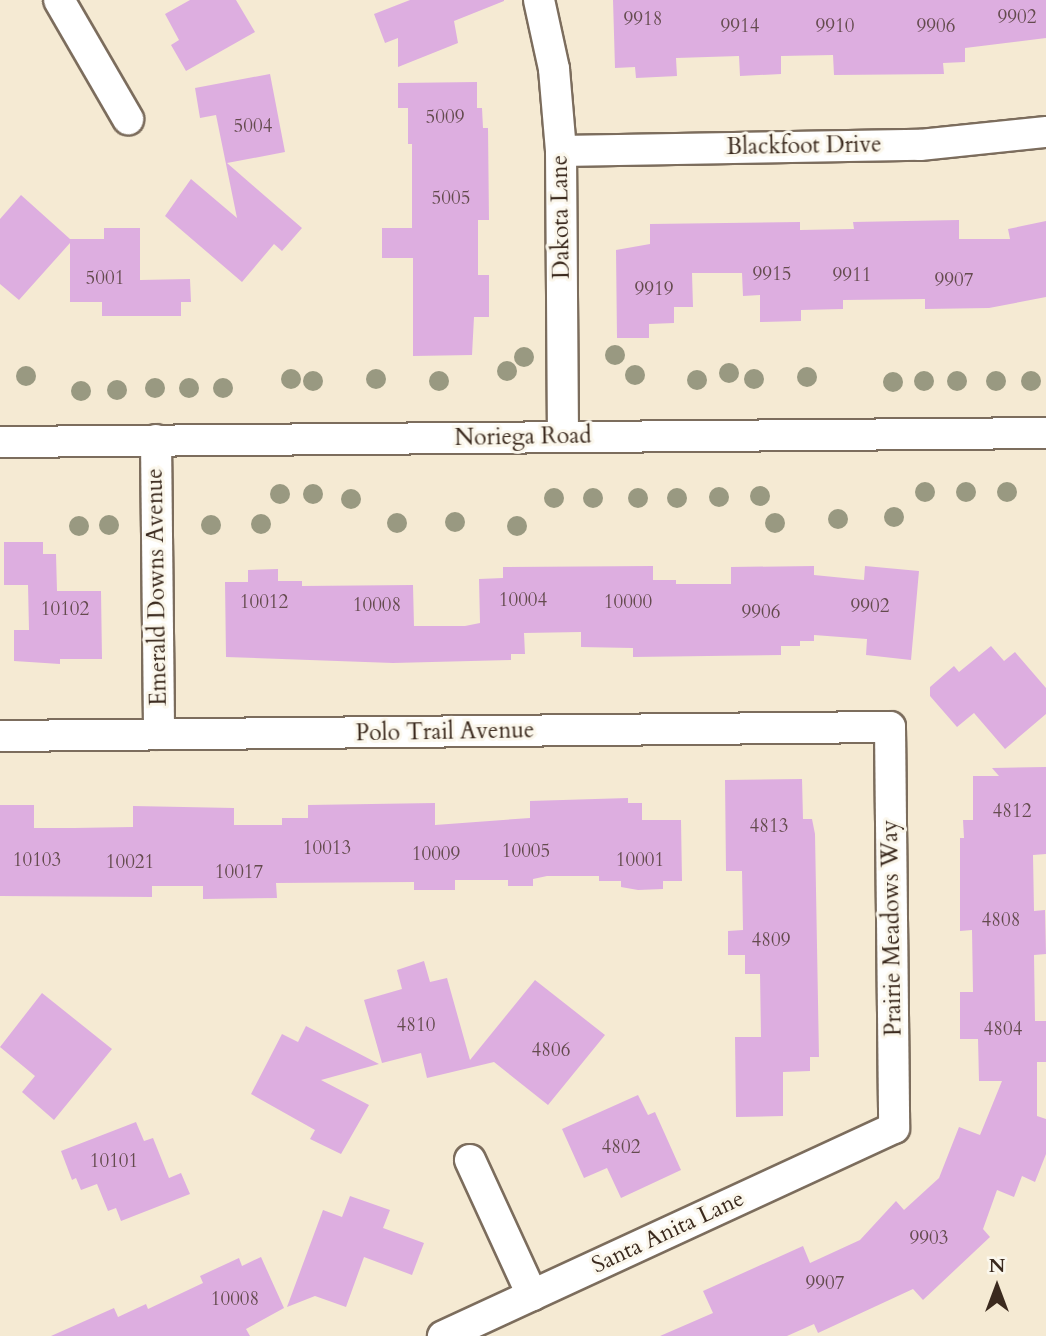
<!DOCTYPE html>
<html>
<head>
<meta charset="utf-8">
<style>
  body { margin:0 }
  #map { position:relative; width:1046px; height:1336px; overflow:hidden; background:#f5ead3; font-family:Cardo,serif }
  div>[style] { position:absolute }
  .building>* { inset:0; background:#ddaee0 }
  .roads { filter:drop-shadow(2px 0 #7c6d5d) drop-shadow(-2px 0 #7c6d5d) drop-shadow(0 2px #7c6d5d) drop-shadow(0 -2px #7c6d5d) }
  .minor>* { height:30px; margin:-15px; padding:0 15px; transform-origin:15px; border-radius:15px; background:#fff }
  .trees>* { width:20px; height:20px; margin:-10px; border-radius:50%; background:#999981 }
  span { translate:-50% -50%; white-space:nowrap; text-align:center; line-height:1.15; -webkit-text-stroke:6px #fbf7ec; paint-order:stroke }
  .number-label { font-size:19px; color:#644b4e }
  .number-label span { -webkit-text-stroke-width:0 }
  .street-label { font-size:23px; color:#3b2a1e }
  .north { position:absolute; left:962px; top:1252px; width:70px; height:70px; -webkit-text-stroke:5px #fbf7ec; paint-order:stroke; rotate:0deg; font-size:19px; font-weight:700; line-height:28px; text-align:center; color:#3b2a1e }
  .north::after { content:''; display:block; margin:auto; width:24px; height:32px; background:#3b2a1e; clip-path:polygon(50% 0,100% 100%,50% 72%,0 100%) }
</style>
</head>
<body>
<div id="map">
  <div class="building">
    <div style="clip-path:polygon(190px 0,236px 0,255px 32px,186px 71px,171px 45px,179px 40px,165px 14px)"></div>
    <div style="clip-path:polygon(410px 0,504px 0,504px 1px,454px 21px,458px 43px,398px 67px,398px 38px,385px 43px,374px 14px)"></div>
    <div style="clip-path:polygon(613px 0,1046px 0,1046px 38px,965px 48px,965px 62px,943px 63px,944px 74px,834px 75px,833px 55px,781px 56px,781px 74px,740px 76px,739px 56px,676px 58px,677px 76px,636px 78px,635px 67px,615px 68px)"></div>
    <div style="clip-path:polygon(270px 74px,285px 152px,227px 163px,302px 228px,282px 251px,274px 244px,242px 282px,165px 216px,191px 179px,237px 218px,216px 115px,200px 118px,195px 88px)"></div>
    <div style="clip-path:polygon(477px 82px,477px 108px,482px 108px,483px 128px,488px 128px,489px 220px,478px 220px,478px 275px,489px 275px,489px 317px,474px 317px,472px 355px,413px 356px,413px 258px,382px 258px,382px 228px,412px 228px,412px 144px,408px 144px,408px 108px,398px 108px,398px 83px)"></div>
    <div style="clip-path:polygon(21px 195px,70px 239px,104px 239px,104px 228px,140px 228px,140px 280px,190px 279px,191px 302px,181px 302px,181px 316px,102px 316px,102px 302px,70px 302px,70px 243px,19px 300px,0 284px,0 219px)"></div>
    <div style="clip-path:polygon(959px 220px,959px 239px,1010px 239px,1008px 229px,1046px 221px,1046px 297px,989px 308px,925px 309px,925px 299px,843px 300px,843px 309px,801px 310px,801px 321px,760px 322px,760px 295px,743px 296px,742px 273px,692px 273px,693px 307px,674px 307px,674px 323px,649px 324px,649px 338px,617px 338px,616px 250px,650px 244px,650px 224px,800px 222px,800px 230px,854px 229px,853px 222px)"></div>
    <div style="clip-path:polygon(4px 542px,43px 542px,43px 554px,56px 554px,57px 591px,101px 591px,102px 659px,60px 659px,60px 664px,14px 661px,14px 630px,29px 630px,28px 585px,4px 585px)"></div>
    <div style="clip-path:polygon(653px 566px,653px 580px,676px 580px,676px 584px,731px 584px,731px 567px,814px 566px,814px 575px,864px 580px,865px 566px,919px 571px,911px 660px,866px 655px,867px 639px,814px 635px,814px 641px,800px 641px,800px 646px,781px 646px,781px 655px,633px 657px,633px 648px,581px 647px,581px 632px,524px 633px,525px 654px,511px 654px,511px 660px,393px 663px,226px 657px,225px 582px,248px 582px,248px 570px,278px 569px,278px 581px,302px 581px,302px 586px,413px 585px,414px 626px,465px 626px,480px 623px,479px 579px,503px 578px,503px 567px)"></div>
    <div style="clip-path:polygon(991px 646px,1004px 661px,1015px 652px,1046px 688px,1046px 714px,1005px 749px,974px 713px,957px 727px,930px 696px,930px 687px,954px 666px,959px 672px)"></div>
    <div style="clip-path:polygon(1046px 767px,1046px 854px,1033px 855px,1034px 911px,1045px 910px,1046px 954px,1034px 955px,1035px 1021px,1046px 1021px,1046px 1062px,1037px 1062px,1037px 1116px,1046px 1119px,1046px 1154px,1035px 1182px,1022px 1176px,1014px 1197px,997px 1190px,983px 1229px,990px 1237px,923px 1300px,913px 1289px,818px 1333px,814px 1324px,787px 1336px,660px 1336px,713px 1313px,703px 1291px,803px 1246px,810px 1263px,860px 1240px,896px 1201px,904px 1210px,939px 1178px,959px 1127px,980px 1135px,1002px 1081px,979px 1081px,978px 1039px,960px 1039px,960px 992px,973px 992px,972px 930px,960px 931px,960px 838px,964px 838px,963px 820px,973px 820px,973px 776px,999px 776px,992px 768px)"></div>
    <div style="clip-path:polygon(802px 779px,803px 819px,812px 819px,815px 834px,819px 1057px,810px 1057px,810px 1071px,783px 1072px,783px 1116px,736px 1117px,735px 1037px,761px 1037px,760px 974px,745px 974px,745px 955px,728px 955px,728px 931px,743px 930px,742px 871px,726px 871px,725px 780px)"></div>
    <div style="clip-path:polygon(628px 798px,628px 803px,642px 803px,642px 820px,681px 820px,682px 881px,663px 881px,663px 889px,638px 890px,621px 887px,621px 881px,599px 881px,599px 876px,547px 876px,533px 879px,533px 886px,508px 886px,508px 880px,455px 880px,455px 890px,414px 890px,414px 882px,276px 883px,277px 898px,203px 899px,203px 886px,152px 886px,152px 897px,0 896px,0 805px,34px 805px,34px 828px,74px 828px,133px 827px,133px 806px,234px 808px,234px 825px,282px 825px,282px 818px,308px 818px,308px 805px,435px 803px,435px 825px,530px 818px,530px 801px)"></div>
    <div style="clip-path:polygon(424px 961px,430px 982px,447px 978px,470px 1060px,535px 980px,605px 1035px,548px 1105px,494px 1062px,427px 1078px,421px 1053px,382px 1063px,364px 1000px,402px 989px,397px 970px)"></div>
    <div style="clip-path:polygon(42px 993px,112px 1049px,54px 1120px,22px 1092px,35px 1076px,0 1047px)"></div>
    <div style="clip-path:polygon(306px 1026px,379px 1064px,321px 1080px,369px 1105px,341px 1154px,310px 1139px,315px 1130px,251px 1094px,282px 1034px,298px 1042px)"></div>
    <div style="clip-path:polygon(638px 1095px,648px 1115px,655px 1112px,681px 1170px,621px 1198px,607px 1168px,584px 1178px,562px 1129px)"></div>
    <div style="clip-path:polygon(136px 1122px,144px 1141px,153px 1138px,169px 1178px,181px 1173px,190px 1194px,121px 1221px,116px 1208px,108px 1211px,97px 1184px,81px 1190px,76px 1178px,72px 1180px,61px 1151px)"></div>
    <div style="clip-path:polygon(350px 1196px,390px 1210px,383px 1228px,424px 1243px,412px 1275px,364px 1257px,346px 1307px,315px 1296px,287px 1307px,323px 1210px,342px 1217px)"></div>
    <div style="clip-path:polygon(261px 1257px,284px 1308px,246px 1329px,250px 1336px,51px 1336px,114px 1308px,118px 1317px,146px 1304px,148px 1309px,203px 1283px,200px 1276px,239px 1258px,242px 1266px)"></div>
  </div>
  <div class="roads">
    <div class="minor">
      <div style="left:59px;top:0;width:138px;rotate:59.9deg"></div>
      <div style="left:539px;top:0;width:71px;rotate:77.7deg"></div>
      <div style="left:554px;top:69px;width:82px;rotate:85.1deg"></div>
      <div style="left:561px;top:151px;width:286px;rotate:89.6deg"></div>
      <div style="left:561px;top:151px;width:359px;rotate:-1deg"></div>
      <div style="left:920px;top:145px;width:127px;rotate:-5.9deg"></div>
      <div style="left:156px;top:440px;width:294px;rotate:89.4deg"></div>
      <div style="left:0;top:442px;width:1046px;rotate:-0.49deg"></div>
      <div style="left:0;top:736px;width:890px;rotate:-0.58deg"></div>
      <div style="left:890px;top:727px;width:401px;rotate:89.4deg"></div>
      <div style="left:894px;top:1128px;width:497px;rotate:155.2deg"></div>
      <div style="left:470px;top:1160px;width:149px;rotate:65.3deg"></div>
    </div>
  </div>
  <div class="trees">
    <div style="left:615px;top:355px"></div>
    <div style="left:524px;top:357px"></div>
    <div style="left:507px;top:371px"></div>
    <div style="left:729px;top:373px"></div>
    <div style="left:635px;top:375px"></div>
    <div style="left:26px;top:376px"></div>
    <div style="left:807px;top:377px"></div>
    <div style="left:291px;top:379px"></div>
    <div style="left:376px;top:379px"></div>
    <div style="left:754px;top:379px"></div>
    <div style="left:697px;top:380px"></div>
    <div style="left:313px;top:381px"></div>
    <div style="left:439px;top:381px"></div>
    <div style="left:924px;top:381px"></div>
    <div style="left:957px;top:381px"></div>
    <div style="left:996px;top:381px"></div>
    <div style="left:1031px;top:381px"></div>
    <div style="left:893px;top:382px"></div>
    <div style="left:155px;top:388px"></div>
    <div style="left:189px;top:388px"></div>
    <div style="left:223px;top:388px"></div>
    <div style="left:117px;top:390px"></div>
    <div style="left:81px;top:391px"></div>
    <div style="left:925px;top:492px"></div>
    <div style="left:966px;top:492px"></div>
    <div style="left:1007px;top:492px"></div>
    <div style="left:280px;top:494px"></div>
    <div style="left:313px;top:494px"></div>
    <div style="left:760px;top:496px"></div>
    <div style="left:719px;top:497px"></div>
    <div style="left:554px;top:498px"></div>
    <div style="left:593px;top:498px"></div>
    <div style="left:638px;top:498px"></div>
    <div style="left:677px;top:498px"></div>
    <div style="left:351px;top:499px"></div>
    <div style="left:894px;top:517px"></div>
    <div style="left:838px;top:519px"></div>
    <div style="left:455px;top:522px"></div>
    <div style="left:397px;top:523px"></div>
    <div style="left:775px;top:523px"></div>
    <div style="left:261px;top:524px"></div>
    <div style="left:109px;top:525px"></div>
    <div style="left:211px;top:525px"></div>
    <div style="left:79px;top:526px"></div>
    <div style="left:517px;top:526px"></div>
  </div>
  <div class="number-label">
    <span style="left:1017px;top:18px">9902</span>
    <span style="left:643px;top:20px">9918</span>
    <span style="left:740px;top:27px">9914</span>
    <span style="left:835px;top:27px">9910</span>
    <span style="left:936px;top:27px">9906</span>
    <span style="left:445px;top:118px">5009</span>
    <span style="left:253px;top:127px">5004</span>
    <span style="left:451px;top:199px">5005</span>
    <span style="left:772px;top:275px">9915</span>
    <span style="left:852px;top:276px">9911</span>
    <span style="left:105px;top:279px">5001</span>
    <span style="left:954px;top:281px">9907</span>
    <span style="left:654px;top:290px">9919</span>
    <span style="left:523px;top:601px">10004</span>
    <span style="left:264px;top:603px">10012</span>
    <span style="left:628px;top:603px">10000</span>
    <span style="left:377px;top:606px">10008</span>
    <span style="left:870px;top:607px">9902</span>
    <span style="left:65px;top:610px">10102</span>
    <span style="left:761px;top:613px">9906</span>
    <span style="left:1012px;top:812px">4812</span>
    <span style="left:769px;top:827px">4813</span>
    <span style="left:327px;top:849px">10013</span>
    <span style="left:526px;top:852px">10005</span>
    <span style="left:436px;top:855px">10009</span>
    <span style="left:37px;top:861px">10103</span>
    <span style="left:640px;top:861px">10001</span>
    <span style="left:130px;top:863px">10021</span>
    <span style="left:239px;top:873px">10017</span>
    <span style="left:1001px;top:921px">4808</span>
    <span style="left:771px;top:941px">4809</span>
    <span style="left:416px;top:1026px">4810</span>
    <span style="left:1003px;top:1030px">4804</span>
    <span style="left:551px;top:1051px">4806</span>
    <span style="left:621px;top:1148px">4802</span>
    <span style="left:114px;top:1162px">10101</span>
    <span style="left:929px;top:1239px">9903</span>
    <span style="left:825px;top:1284px">9907</span>
    <span style="left:235px;top:1300px">10008</span>
  </div>
  <div class="street-label">
    <span style="left:804px;top:146px;rotate:-1deg">Blackfoot Drive</span>
    <span style="left:561px;top:217px;rotate:-91deg">Dakota Lane</span>
    <span style="left:523px;top:437px;rotate:-1deg">Noriega Road</span>
    <span style="left:157px;top:587px;rotate:-91deg">Emerald Downs Avenue</span>
    <span style="left:445px;top:732px;rotate:-1deg">Polo Trail Avenue</span>
    <span style="left:892px;top:928px;rotate:-91deg">Prairie Meadows Way</span>
    <span style="left:668px;top:1232px;rotate:-25deg">Santa Anita Lane</span>
  </div>
  <div class="north">N</div>
</div>
</body>
</html>
